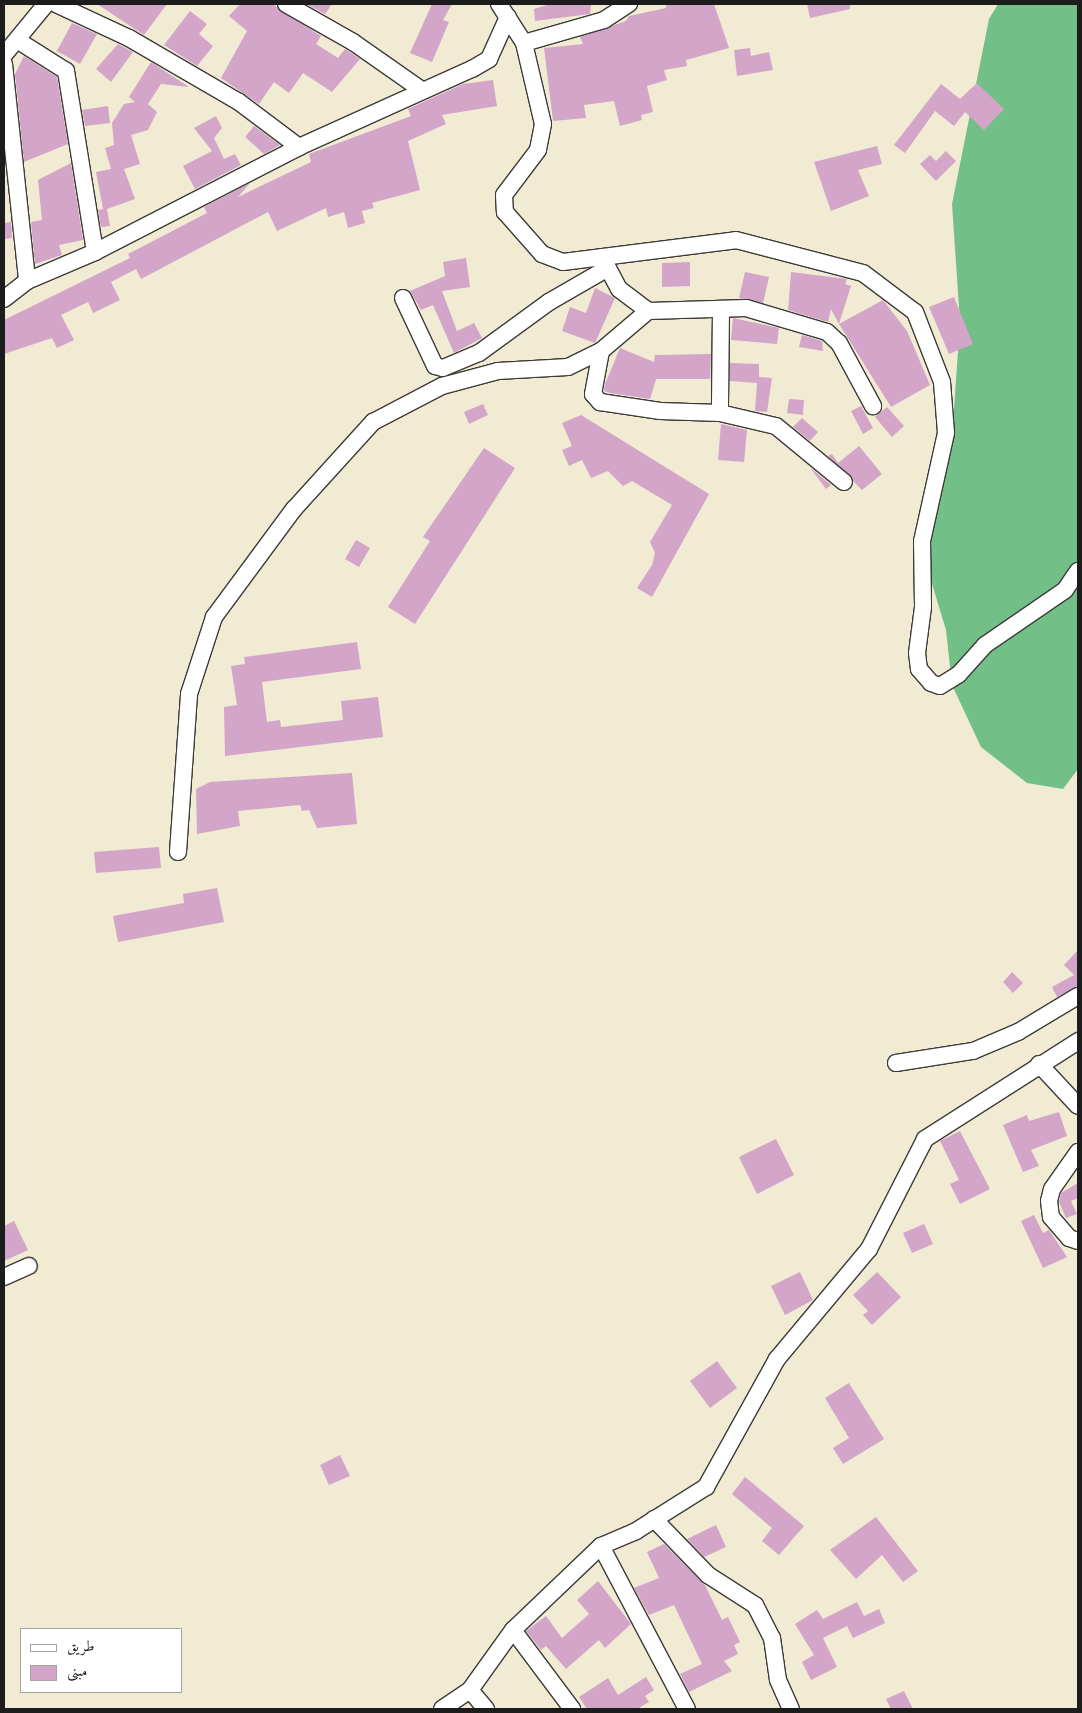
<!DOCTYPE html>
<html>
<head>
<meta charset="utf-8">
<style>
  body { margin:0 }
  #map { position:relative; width:1082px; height:1713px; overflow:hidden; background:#f2ebd4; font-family:Vollkorn,Amiri,serif }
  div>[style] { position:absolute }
  .forest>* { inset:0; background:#72bf88 }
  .building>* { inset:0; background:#d2a5c9 }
  .roads { filter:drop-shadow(1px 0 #3c3b38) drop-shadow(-1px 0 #3c3b38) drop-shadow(0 1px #3c3b38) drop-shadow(0 -1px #3c3b38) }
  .minor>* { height:16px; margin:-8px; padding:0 8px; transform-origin:8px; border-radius:8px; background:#fff }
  span { translate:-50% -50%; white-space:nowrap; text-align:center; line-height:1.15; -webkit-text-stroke:4px #fff; paint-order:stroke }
  .frame { position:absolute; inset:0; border:5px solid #1c1c1c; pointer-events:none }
  .legend { position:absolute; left:20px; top:1628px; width:162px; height:65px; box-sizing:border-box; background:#fff; border:1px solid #a4a4a4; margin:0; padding:6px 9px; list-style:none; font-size:15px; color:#1c1c1c }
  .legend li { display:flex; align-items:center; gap:10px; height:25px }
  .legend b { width:25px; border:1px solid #a4a4a4 }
</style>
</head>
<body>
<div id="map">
  <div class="forest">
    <div style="clip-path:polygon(998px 4px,1078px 4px,1078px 769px,1063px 789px,1027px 783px,981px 747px,952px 685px,946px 630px,922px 551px,952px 438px,960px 322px,952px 204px,989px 19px)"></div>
  </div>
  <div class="building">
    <div style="clip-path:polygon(97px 4px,167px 4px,144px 35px)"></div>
    <div style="clip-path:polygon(240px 4px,272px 4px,321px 36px,316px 44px,338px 58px,345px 49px,360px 59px,332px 92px,303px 73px,289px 93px,274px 82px,259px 104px,221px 78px,247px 31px,229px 16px)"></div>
    <div style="clip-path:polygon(306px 4px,332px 4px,325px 14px)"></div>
    <div style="clip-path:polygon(432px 4px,452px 4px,443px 20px,449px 22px,432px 62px,410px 53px)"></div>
    <div style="clip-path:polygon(550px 4px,591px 4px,590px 14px,535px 21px,534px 9px)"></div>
    <div style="clip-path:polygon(666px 4px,714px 4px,729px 48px,686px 60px,687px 66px,664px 70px,667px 80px,647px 86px,653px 112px,641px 115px,642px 120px,620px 126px,614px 101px,584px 105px,586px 118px,553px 121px,544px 48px,583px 44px,580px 37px,626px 21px,629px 16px,666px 8px)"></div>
    <div style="clip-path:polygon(807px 4px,850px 4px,850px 9px,810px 18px)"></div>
    <div style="clip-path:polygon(190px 11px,207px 24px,199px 34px,213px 46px,197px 66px,164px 45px)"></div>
    <div style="clip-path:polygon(72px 23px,97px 34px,80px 64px,57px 51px)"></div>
    <div style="clip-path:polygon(118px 44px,133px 52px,111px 82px,96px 69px)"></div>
    <div style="clip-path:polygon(750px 48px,751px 56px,769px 52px,773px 70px,737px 76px,734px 50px)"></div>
    <div style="clip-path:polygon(24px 56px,57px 77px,68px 144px,24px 162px,15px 74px)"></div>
    <div style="clip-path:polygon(151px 62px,189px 87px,161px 84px,148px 104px,157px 112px,148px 130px,131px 135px,140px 164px,124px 169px,135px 199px,107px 209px,110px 226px,101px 227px,98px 210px,103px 209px,96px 172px,111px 169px,105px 148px,114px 145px,112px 123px,124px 104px,135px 102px,129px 97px)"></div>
    <div style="clip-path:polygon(493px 80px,497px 106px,442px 115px,446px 124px,408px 141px,420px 190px,372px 203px,374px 208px,362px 211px,365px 223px,348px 228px,344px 212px,328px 217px,326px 208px,277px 231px,268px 212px,141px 279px,136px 269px,111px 282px,120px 300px,93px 313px,88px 302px,61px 315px,74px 340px,57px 348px,52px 338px,4px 354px,4px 320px,130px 258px,128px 254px,207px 213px,204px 207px,250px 183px,238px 197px,311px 162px,309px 154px,411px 116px,408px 109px,463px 84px)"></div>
    <div style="clip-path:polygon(977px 83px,1004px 109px,984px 130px,965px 112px,954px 126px,935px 111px,905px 153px,894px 145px,941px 84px,960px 99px)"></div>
    <div style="clip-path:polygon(108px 106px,110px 123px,85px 126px,82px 110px)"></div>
    <div style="clip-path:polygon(216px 116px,222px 128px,214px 138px,224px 159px,235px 154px,241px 165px,195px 189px,183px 166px,212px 151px,194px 128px)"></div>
    <div style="clip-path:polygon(254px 126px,280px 145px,264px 154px,245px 137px)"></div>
    <div style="clip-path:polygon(877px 146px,882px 164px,858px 170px,869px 196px,831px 211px,814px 162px)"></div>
    <div style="clip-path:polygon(946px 151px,956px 161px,936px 181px,920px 164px,930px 155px,936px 161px)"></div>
    <div style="clip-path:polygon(71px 163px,83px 240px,59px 245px,62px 255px,35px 264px,31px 222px,42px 220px,38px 180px)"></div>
    <div style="clip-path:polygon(11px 222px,12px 238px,4px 239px,4px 223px)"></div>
    <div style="clip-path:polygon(466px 258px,470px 287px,442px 291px,457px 331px,474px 323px,482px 338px,454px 353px,433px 305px,421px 310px,410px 291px,445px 276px,443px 262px)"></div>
    <div style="clip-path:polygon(690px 262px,690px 286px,662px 287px,662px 263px)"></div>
    <div style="clip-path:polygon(745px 272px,769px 277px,763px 303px,739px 298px)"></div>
    <div style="clip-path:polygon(791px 272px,847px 279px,845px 284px,851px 286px,839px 324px,831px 309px,828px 322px,788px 310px)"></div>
    <div style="clip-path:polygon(595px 288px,615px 298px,595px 343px,562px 331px,570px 307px,586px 313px)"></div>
    <div style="clip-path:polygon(954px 297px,973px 344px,949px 354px,929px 307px)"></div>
    <div style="clip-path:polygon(883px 300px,907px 331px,930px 385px,891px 407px,839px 324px)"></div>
    <div style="clip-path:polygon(733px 318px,779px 328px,777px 344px,731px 340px)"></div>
    <div style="clip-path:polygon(802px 335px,822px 341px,823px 351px,799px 347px)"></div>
    <div style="clip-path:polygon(620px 348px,654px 362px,655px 355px,711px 354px,710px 379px,656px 379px,650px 399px,610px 393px,604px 391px,605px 384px)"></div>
    <div style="clip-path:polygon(730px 363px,759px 364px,759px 377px,772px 378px,767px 412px,755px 411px,757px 383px,730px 381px)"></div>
    <div style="clip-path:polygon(789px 399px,804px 400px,803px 415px,787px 413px)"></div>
    <div style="clip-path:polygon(483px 404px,488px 415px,469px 424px,464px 412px)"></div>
    <div style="clip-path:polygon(861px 406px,873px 428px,863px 434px,851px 411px)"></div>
    <div style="clip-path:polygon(887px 407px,904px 426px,892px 437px,875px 417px)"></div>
    <div style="clip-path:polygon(581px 415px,709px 494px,652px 597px,637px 588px,652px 565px,655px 553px,650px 542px,672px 505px,632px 481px,623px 486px,608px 471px,591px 478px,582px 460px,569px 466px,562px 450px,572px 446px,562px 423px)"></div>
    <div style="clip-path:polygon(802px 418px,818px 432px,810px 441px,793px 427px)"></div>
    <div style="clip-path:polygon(721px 424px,747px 430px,744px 462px,718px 460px)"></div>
    <div style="clip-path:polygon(859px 446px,882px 474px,862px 490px,828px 456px,832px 454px,838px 463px)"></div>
    <div style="clip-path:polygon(484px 448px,515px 468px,415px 624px,388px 607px,430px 541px,423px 537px)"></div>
    <div style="clip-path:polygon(811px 469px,812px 469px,831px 485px,826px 489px)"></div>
    <div style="clip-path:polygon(356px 540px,370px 548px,359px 567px,345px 559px)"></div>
    <div style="clip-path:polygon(357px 642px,361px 669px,262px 682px,267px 722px,280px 720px,281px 727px,343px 720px,341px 701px,378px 697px,383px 737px,225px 756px,224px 707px,237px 705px,231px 666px,245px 664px,244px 657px)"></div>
    <div style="clip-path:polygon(352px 773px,357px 824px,317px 828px,309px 810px,302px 811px,300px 805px,238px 811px,240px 826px,197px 834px,196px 789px,210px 782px)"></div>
    <div style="clip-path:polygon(159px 847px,161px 868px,96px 873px,94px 852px)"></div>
    <div style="clip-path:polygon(217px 888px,224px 922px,118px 942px,113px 916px,184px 903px,183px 894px)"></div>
    <div style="clip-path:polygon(1078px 950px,1078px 986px,1057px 997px,1052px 987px,1074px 975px,1064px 965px)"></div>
    <div style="clip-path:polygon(1012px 972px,1023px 983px,1013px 993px,1003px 982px)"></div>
    <div style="clip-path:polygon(1059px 1112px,1067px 1136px,1031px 1150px,1039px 1166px,1023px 1172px,1003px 1125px,1027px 1115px,1029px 1121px)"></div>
    <div style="clip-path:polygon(960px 1131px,990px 1189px,960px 1204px,950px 1184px,959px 1180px,940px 1141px)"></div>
    <div style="clip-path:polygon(776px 1139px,794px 1175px,757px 1194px,739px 1157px)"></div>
    <div style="clip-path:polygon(1078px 1183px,1078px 1198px,1071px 1201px,1077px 1214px,1066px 1218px,1059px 1202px,1061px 1193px)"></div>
    <div style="clip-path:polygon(1034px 1215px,1043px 1233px,1049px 1230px,1067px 1257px,1043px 1268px,1021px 1221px)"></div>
    <div style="clip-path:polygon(14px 1221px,28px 1250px,4px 1261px,4px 1226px)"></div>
    <div style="clip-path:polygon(924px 1224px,933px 1244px,912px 1253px,903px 1233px)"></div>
    <div style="clip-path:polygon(800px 1272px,813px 1300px,785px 1315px,771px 1286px)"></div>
    <div style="clip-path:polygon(877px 1272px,901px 1297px,872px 1325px,863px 1315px,868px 1311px,853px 1295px)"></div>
    <div style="clip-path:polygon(717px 1361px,737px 1388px,710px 1408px,690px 1381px)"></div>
    <div style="clip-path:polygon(849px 1383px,884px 1439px,843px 1464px,833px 1448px,849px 1438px,825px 1398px)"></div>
    <div style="clip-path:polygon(340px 1455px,350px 1476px,329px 1485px,320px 1465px)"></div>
    <div style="clip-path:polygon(745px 1477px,804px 1526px,779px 1555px,762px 1541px,772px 1528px,732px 1494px)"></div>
    <div style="clip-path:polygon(876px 1517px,918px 1571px,903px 1582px,882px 1555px,856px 1579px,830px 1550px)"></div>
    <div style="clip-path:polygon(716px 1525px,726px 1547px,704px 1557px,687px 1539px)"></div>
    <div style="clip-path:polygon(664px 1544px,705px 1585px,722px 1620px,728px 1617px,740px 1642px,734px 1645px,738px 1654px,724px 1661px,732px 1671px,689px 1692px,680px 1674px,702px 1664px,674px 1605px,649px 1615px,634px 1588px,659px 1578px,647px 1552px)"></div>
    <div style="clip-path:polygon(598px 1581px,631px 1624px,605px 1648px,599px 1640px,566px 1669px,546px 1646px,541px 1650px,526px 1631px,546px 1616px,562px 1638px,589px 1614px,577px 1600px)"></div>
    <div style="clip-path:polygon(857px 1602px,864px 1616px,879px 1609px,885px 1623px,853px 1638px,847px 1626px,823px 1638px,837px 1667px,811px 1680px,802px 1662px,814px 1655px,795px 1624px,817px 1610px,823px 1619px)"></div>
    <div style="clip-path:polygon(646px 1677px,654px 1690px,645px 1696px,649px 1702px,637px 1709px,587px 1709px,579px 1697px,608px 1678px,618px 1695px)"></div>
    <div style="clip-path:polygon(904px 1691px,913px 1709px,891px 1709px,886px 1699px)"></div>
  </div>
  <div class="roads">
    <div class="minor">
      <div style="left:56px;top:4px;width:81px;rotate:25deg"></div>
      <div style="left:129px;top:38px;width:127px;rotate:30.2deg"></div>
      <div style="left:239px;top:102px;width:75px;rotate:36.9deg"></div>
      <div style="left:286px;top:4px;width:77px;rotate:29.6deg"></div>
      <div style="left:353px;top:42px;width:85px;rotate:35deg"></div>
      <div style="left:499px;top:4px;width:46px;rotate:57.3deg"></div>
      <div style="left:524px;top:43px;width:83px;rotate:76.8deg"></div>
      <div style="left:543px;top:124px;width:26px;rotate:101deg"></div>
      <div style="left:538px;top:150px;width:56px;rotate:127.1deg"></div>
      <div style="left:504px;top:195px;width:17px;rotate:87deg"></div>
      <div style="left:505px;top:212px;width:56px;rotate:48.6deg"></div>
      <div style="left:542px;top:254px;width:22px;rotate:21deg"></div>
      <div style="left:563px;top:262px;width:174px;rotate:-7.2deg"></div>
      <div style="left:736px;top:240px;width:131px;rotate:14.6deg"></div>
      <div style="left:863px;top:273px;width:65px;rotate:36.9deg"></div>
      <div style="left:915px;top:312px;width:75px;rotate:68.9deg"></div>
      <div style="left:942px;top:382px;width:51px;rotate:85.5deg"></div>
      <div style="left:946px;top:433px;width:111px;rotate:102.5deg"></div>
      <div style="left:922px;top:541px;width:66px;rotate:89.1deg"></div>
      <div style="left:923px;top:607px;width:46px;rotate:97.4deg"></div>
      <div style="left:917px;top:653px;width:16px;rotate:83deg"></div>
      <div style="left:919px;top:669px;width:18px;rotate:49deg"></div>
      <div style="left:931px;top:683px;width:9px;rotate:18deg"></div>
      <div style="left:940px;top:686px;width:22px;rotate:-32deg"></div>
      <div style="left:959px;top:674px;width:39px;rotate:-48deg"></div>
      <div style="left:985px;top:645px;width:97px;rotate:-34.5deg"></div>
      <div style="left:1065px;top:590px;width:23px;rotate:-56deg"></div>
      <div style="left:17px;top:40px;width:58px;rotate:32.3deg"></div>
      <div style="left:66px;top:71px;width:183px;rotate:80.9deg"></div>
      <div style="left:524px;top:43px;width:83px;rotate:-16deg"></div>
      <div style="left:604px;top:20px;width:30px;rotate:-33deg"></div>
      <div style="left:4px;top:55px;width:66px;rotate:-50.5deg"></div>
      <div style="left:4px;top:64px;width:218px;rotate:83.9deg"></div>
      <div style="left:602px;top:257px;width:36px;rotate:62deg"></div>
      <div style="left:619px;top:289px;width:36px;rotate:37deg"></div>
      <div style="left:648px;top:311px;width:98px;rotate:-1.8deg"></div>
      <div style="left:746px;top:308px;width:84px;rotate:16.5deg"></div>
      <div style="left:827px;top:332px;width:16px;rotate:43deg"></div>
      <div style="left:839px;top:343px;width:72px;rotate:61.6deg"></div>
      <div style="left:403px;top:298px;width:75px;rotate:64.8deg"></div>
      <div style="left:435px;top:366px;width:8px;rotate:14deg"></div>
      <div style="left:443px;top:368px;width:39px;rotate:-23deg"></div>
      <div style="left:479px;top:353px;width:87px;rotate:-36.1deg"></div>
      <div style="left:549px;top:302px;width:68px;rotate:-30deg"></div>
      <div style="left:4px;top:299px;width:29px;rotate:-38deg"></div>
      <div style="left:27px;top:281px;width:74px;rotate:-23.1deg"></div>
      <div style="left:95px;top:252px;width:229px;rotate:-27.2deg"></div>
      <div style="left:299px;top:147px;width:190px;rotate:-24.3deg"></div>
      <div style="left:472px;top:69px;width:20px;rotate:-30deg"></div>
      <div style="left:489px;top:59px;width:46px;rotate:-65.7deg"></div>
      <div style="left:721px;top:309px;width:104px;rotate:90.6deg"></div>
      <div style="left:720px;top:413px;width:57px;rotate:13.1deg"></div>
      <div style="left:776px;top:426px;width:88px;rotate:39.5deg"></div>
      <div style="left:601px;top:351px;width:44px;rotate:100.5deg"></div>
      <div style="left:593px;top:394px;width:11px;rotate:49deg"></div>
      <div style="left:600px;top:402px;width:61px;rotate:8.5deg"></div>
      <div style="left:660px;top:411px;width:60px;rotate:1.9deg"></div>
      <div style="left:178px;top:852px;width:158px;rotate:-86deg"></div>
      <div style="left:189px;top:694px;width:81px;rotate:-72deg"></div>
      <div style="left:214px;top:617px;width:134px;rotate:-53.5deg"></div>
      <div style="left:294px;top:509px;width:118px;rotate:-47.8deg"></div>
      <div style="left:373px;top:422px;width:78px;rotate:-27.6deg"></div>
      <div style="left:442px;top:386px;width:58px;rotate:-15deg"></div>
      <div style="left:498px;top:371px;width:70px;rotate:-3.3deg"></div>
      <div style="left:568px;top:367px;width:37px;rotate:-26deg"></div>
      <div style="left:601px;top:351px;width:62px;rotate:-40.4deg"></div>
      <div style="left:896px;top:1063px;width:78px;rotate:-8.9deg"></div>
      <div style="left:973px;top:1051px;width:49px;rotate:-22.9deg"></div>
      <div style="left:1018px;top:1032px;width:70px;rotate:-31deg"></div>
      <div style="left:1039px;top:1064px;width:57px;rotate:47.1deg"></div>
      <div style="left:1078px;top:1152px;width:45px;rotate:125.1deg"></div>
      <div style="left:1052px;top:1189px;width:12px;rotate:104deg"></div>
      <div style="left:1049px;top:1201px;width:16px;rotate:83deg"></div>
      <div style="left:1051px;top:1217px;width:28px;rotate:49deg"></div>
      <div style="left:1069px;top:1238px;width:9px;rotate:18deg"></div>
      <div style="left:4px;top:1277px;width:27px;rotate:-24deg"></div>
      <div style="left:654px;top:1519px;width:78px;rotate:46deg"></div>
      <div style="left:708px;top:1575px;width:56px;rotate:32.6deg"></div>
      <div style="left:755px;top:1605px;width:37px;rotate:63deg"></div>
      <div style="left:772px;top:1638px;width:42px;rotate:81.9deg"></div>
      <div style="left:778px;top:1680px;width:32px;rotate:66deg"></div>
      <div style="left:601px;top:1546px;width:184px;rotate:62.2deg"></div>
      <div style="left:513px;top:1630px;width:99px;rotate:53.2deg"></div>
      <div style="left:470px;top:1690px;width:25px;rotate:50deg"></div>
      <div style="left:442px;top:1709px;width:34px;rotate:-34deg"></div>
      <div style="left:470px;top:1690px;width:74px;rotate:-54.4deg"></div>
      <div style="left:513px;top:1630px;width:122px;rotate:-43.7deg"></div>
      <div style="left:601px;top:1546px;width:38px;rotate:-23deg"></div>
      <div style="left:636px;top:1531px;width:83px;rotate:-32.2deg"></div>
      <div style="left:706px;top:1487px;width:146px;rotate:-61deg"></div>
      <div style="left:777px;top:1359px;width:143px;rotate:-50.1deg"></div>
      <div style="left:869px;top:1249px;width:123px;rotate:-63deg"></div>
      <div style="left:925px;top:1139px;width:182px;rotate:-32.6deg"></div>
    </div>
  </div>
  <div class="frame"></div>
  <ul class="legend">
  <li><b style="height:6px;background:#fff"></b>طريق</li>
  <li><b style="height:14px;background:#d2a5c9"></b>مبنى</li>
  </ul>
</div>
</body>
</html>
